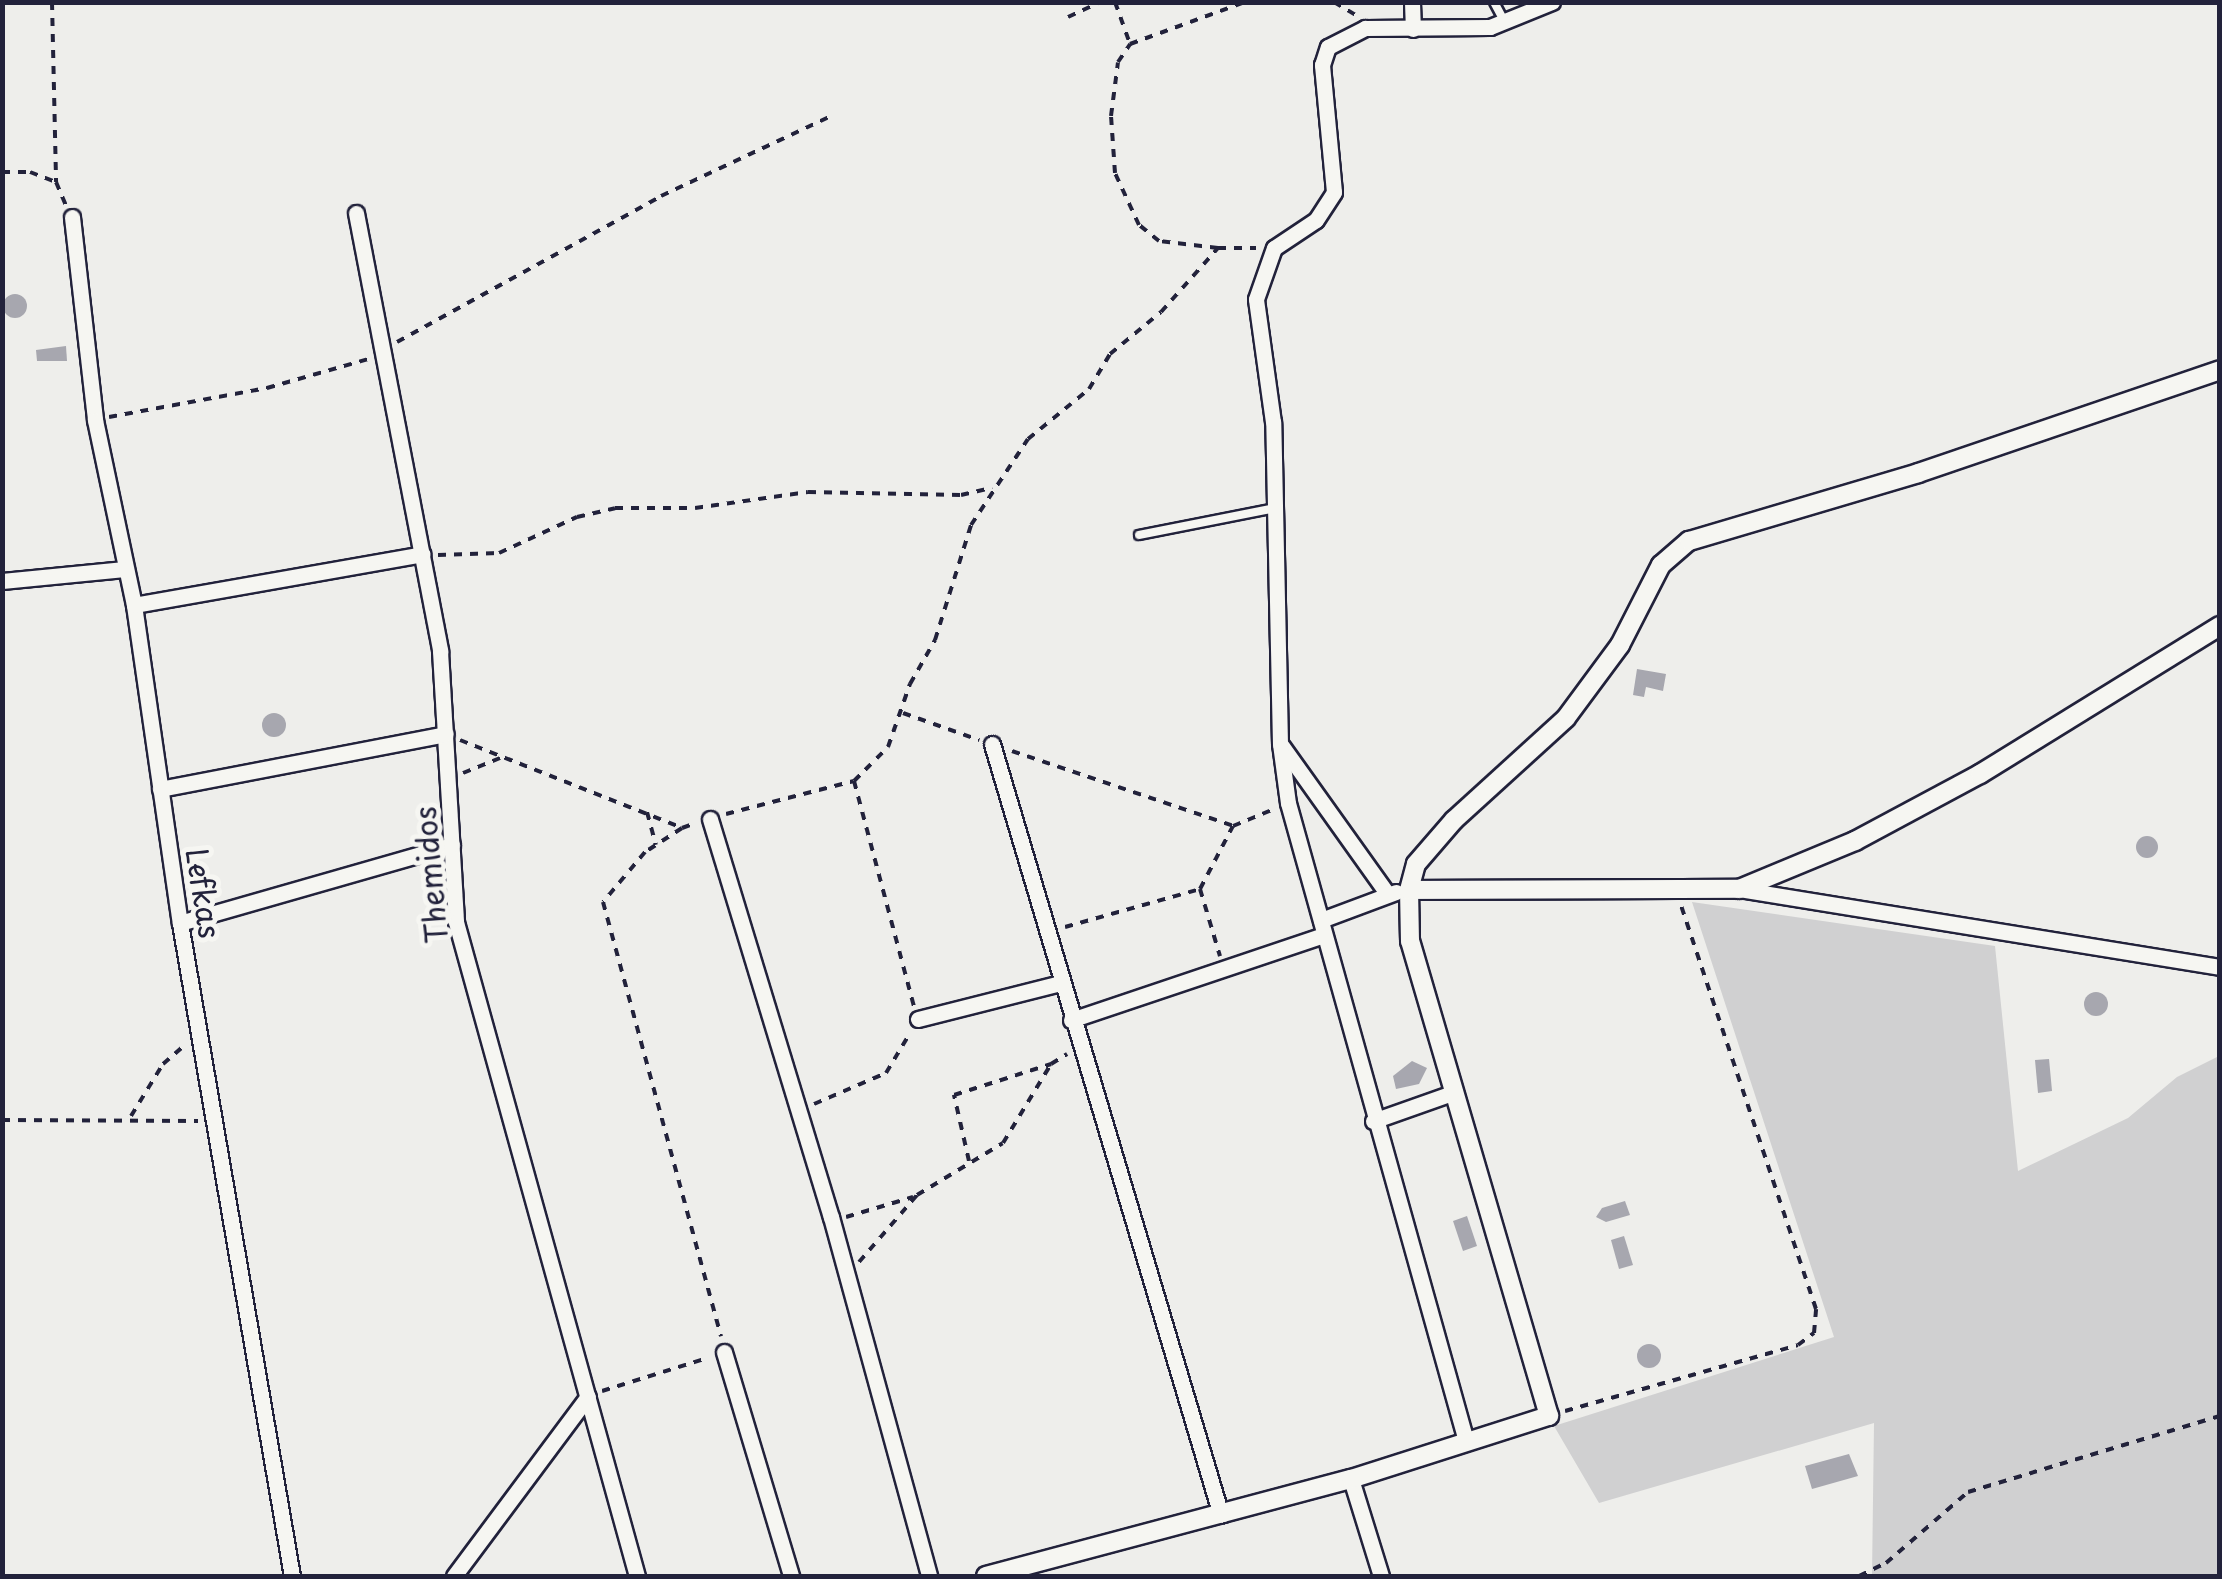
<!DOCTYPE html>
<html>
<head>
<meta charset="utf-8">
<style>
  body { margin:0 }
  #map { position:relative; width:2222px; height:1579px; overflow:hidden; background:#eeeeeb; font-family:"Playpen Sans",sans-serif }
  div>[style] { position:absolute }
  .green>* { inset:0; background:#d0d0d1 }
  .water>* { inset:0; background:#a7a7af }
  .round { border-radius:50% }
  .path>* { height:4px; margin-top:-2px; transform-origin:0; background:repeating-linear-gradient(90deg,#22223b 0 8px,transparent 0 16px) }
  .roads { filter:drop-shadow(2px 0 #22223b) drop-shadow(-2px 0 #22223b) drop-shadow(0 2px #22223b) drop-shadow(0 -2px #22223b) }
  .service>* { height:8px; margin:-4px; padding:0 4px; transform-origin:4px; border-radius:4px; background:#f6f6f2 }
  .minor>* { height:15px; margin:-7.5px; padding:0 7.5px; transform-origin:7.5px; border-radius:7.5px; background:#f6f6f2 }
  .tertiary>* { height:18px; margin:-9px; padding:0 9px; transform-origin:9px; border-radius:9px; background:#f6f6f2 }
  span { translate:-50% -50%; white-space:nowrap; text-align:center; line-height:1.15; -webkit-text-stroke:10px #f6f6f2; paint-order:stroke }
  .street-label { font-size:30px; color:#22223b }
  .frame { position:absolute; inset:0; border:5px solid #22223b; pointer-events:none }
</style>
</head>
<body>
<div id="map">
  <div class="green">
    <div style="clip-path:polygon(1692px 902px,1995px 946px,2018px 1171px,2128px 1118px,2177px 1077px,2219px 1056px,2219px 1576px,1872px 1576px,1874px 1423px,1599px 1503px,1554px 1426px,1834px 1337px)"></div>
  </div>
  <div class="water">
    <div class="round" style="left:3px;top:294px;width:24px;height:24px"></div>
    <div style="clip-path:polygon(66px 346px,67px 361px,37px 361px,36px 350px)"></div>
    <div style="clip-path:polygon(1637px 669px,1666px 674px,1663px 691px,1646px 687px,1644px 697px,1633px 695px)"></div>
    <div class="round" style="left:262px;top:713px;width:24px;height:24px"></div>
    <div class="round" style="left:2136px;top:836px;width:22px;height:22px"></div>
    <div class="round" style="left:2084px;top:992px;width:24px;height:24px"></div>
    <div style="clip-path:polygon(2049px 1059px,2052px 1091px,2038px 1093px,2035px 1060px)"></div>
    <div style="clip-path:polygon(1412px 1061px,1427px 1068px,1419px 1084px,1396px 1089px,1393px 1076px)"></div>
    <div style="clip-path:polygon(1625px 1201px,1630px 1215px,1606px 1222px,1596px 1217px,1602px 1208px)"></div>
    <div style="clip-path:polygon(1467px 1216px,1477px 1246px,1463px 1251px,1453px 1221px)"></div>
    <div style="clip-path:polygon(1624px 1236px,1633px 1265px,1619px 1269px,1611px 1240px)"></div>
    <div class="round" style="left:1637px;top:1344px;width:24px;height:24px"></div>
    <div style="clip-path:polygon(1849px 1454px,1858px 1476px,1812px 1489px,1805px 1466px)"></div>
  </div>
  <div class="path">
    <div style="left:52px;top:2px;width:180px;rotate:88.7deg"></div>
    <div style="left:1115px;top:2px;width:45px;rotate:70.3deg"></div>
    <div style="left:1334px;top:2px;width:26px;rotate:31deg"></div>
    <div style="left:1068px;top:17px;width:35px;rotate:-25deg"></div>
    <div style="left:2px;top:172px;width:28px"></div>
    <div style="left:30px;top:172px;width:28px;rotate:21deg"></div>
    <div style="left:56px;top:182px;width:25px;rotate:67deg"></div>
    <div style="left:1218px;top:248px;width:59px;rotate:-173.2deg"></div>
    <div style="left:1159px;top:241px;width:26px;rotate:-141deg"></div>
    <div style="left:1139px;top:225px;width:57px;rotate:-114.8deg"></div>
    <div style="left:1115px;top:173px;width:57px;rotate:-94deg"></div>
    <div style="left:1111px;top:116px;width:54px;rotate:-82.6deg"></div>
    <div style="left:1118px;top:62px;width:22px;rotate:-56deg"></div>
    <div style="left:1130px;top:44px;width:122px;rotate:-20.1deg"></div>
    <div style="left:397px;top:342px;width:302px;rotate:-28.9deg"></div>
    <div style="left:661px;top:196px;width:188px;rotate:-25.2deg"></div>
    <div style="left:109px;top:417px;width:161px;rotate:-10.4deg"></div>
    <div style="left:267px;top:388px;width:105px;rotate:-16deg"></div>
    <div style="left:438px;top:555px;width:61px;rotate:-1.9deg"></div>
    <div style="left:499px;top:553px;width:86px;rotate:-24.8deg"></div>
    <div style="left:577px;top:517px;width:39px;rotate:-13deg"></div>
    <div style="left:615px;top:508px;width:80px"></div>
    <div style="left:695px;top:508px;width:114px;rotate:-8.1deg"></div>
    <div style="left:808px;top:492px;width:153px;rotate:1.1deg"></div>
    <div style="left:961px;top:495px;width:32px;rotate:-13deg"></div>
    <div style="left:903px;top:713px;width:81px;rotate:19.6deg"></div>
    <div style="left:460px;top:740px;width:239px;rotate:21.6deg"></div>
    <div style="left:682px;top:828px;width:12px;rotate:-20deg"></div>
    <div style="left:1012px;top:751px;width:233px;rotate:18.7deg"></div>
    <div style="left:463px;top:773px;width:40px;rotate:-22deg"></div>
    <div style="left:854px;top:781px;width:48px;rotate:-45deg"></div>
    <div style="left:888px;top:747px;width:67px;rotate:-70.8deg"></div>
    <div style="left:910px;top:684px;width:51px;rotate:-60.4deg"></div>
    <div style="left:935px;top:640px;width:121px;rotate:-72.6deg"></div>
    <div style="left:971px;top:525px;width:103px;rotate:-56.5deg"></div>
    <div style="left:1028px;top:439px;width:79px;rotate:-39.3deg"></div>
    <div style="left:1089px;top:389px;width:41px;rotate:-59deg"></div>
    <div style="left:1110px;top:354px;width:66px;rotate:-39.5deg"></div>
    <div style="left:1161px;top:312px;width:86px;rotate:-48.3deg"></div>
    <div style="left:1218px;top:248px;width:38px"></div>
    <div style="left:647px;top:812px;width:34px;rotate:75deg"></div>
    <div style="left:726px;top:814px;width:132px;rotate:-14.5deg"></div>
    <div style="left:854px;top:781px;width:233px;rotate:75.1deg"></div>
    <div style="left:682px;top:828px;width:44px;rotate:147deg"></div>
    <div style="left:645px;top:852px;width:65px;rotate:130deg"></div>
    <div style="left:603px;top:902px;width:450px;rotate:74.8deg"></div>
    <div style="left:1200px;top:889px;width:71px;rotate:-62.4deg"></div>
    <div style="left:1233px;top:826px;width:44px;rotate:-22.5deg"></div>
    <div style="left:1065px;top:927px;width:140px;rotate:-15.7deg"></div>
    <div style="left:1200px;top:889px;width:70px;rotate:73.4deg"></div>
    <div style="left:814px;top:1104px;width:78px;rotate:-23.3deg"></div>
    <div style="left:886px;top:1073px;width:47px;rotate:-59deg"></div>
    <div style="left:131px;top:1116px;width:61px;rotate:-58.4deg"></div>
    <div style="left:163px;top:1064px;width:28px;rotate:-41deg"></div>
    <div style="left:2px;top:1120px;width:196px;rotate:0.3deg"></div>
    <div style="left:969px;top:1161px;width:68px;rotate:-102.8deg"></div>
    <div style="left:954px;top:1095px;width:102px;rotate:-17.7deg"></div>
    <div style="left:846px;top:1217px;width:70px;rotate:-16.6deg"></div>
    <div style="left:859px;top:1262px;width:89px;rotate:-49.1deg"></div>
    <div style="left:917px;top:1195px;width:100px;rotate:-31.2deg"></div>
    <div style="left:1003px;top:1143px;width:92px;rotate:-58.7deg"></div>
    <div style="left:1051px;top:1064px;width:19px;rotate:-32deg"></div>
    <div style="left:602px;top:1391px;width:110px;rotate:-17.4deg"></div>
    <div style="left:1565px;top:1411px;width:242px;rotate:-15.8deg"></div>
    <div style="left:1798px;top:1345px;width:20px;rotate:-37deg"></div>
    <div style="left:1814px;top:1333px;width:24px;rotate:-85deg"></div>
    <div style="left:1816px;top:1309px;width:425px;rotate:-108.5deg"></div>
    <div style="left:1859px;top:1576px;width:30px;rotate:-26deg"></div>
    <div style="left:1886px;top:1563px;width:108px;rotate:-40.9deg"></div>
    <div style="left:1968px;top:1492px;width:263px;rotate:-16.8deg"></div>
  </div>
  <div class="roads">
    <div class="service">
      <div style="left:1494px;top:2px;width:24px;rotate:62deg"></div>
      <div style="left:1139px;top:535px;width:139px;rotate:-11.2deg"></div>
    </div>
    <div class="minor">
      <div style="left:1412px;top:2px;width:27px;rotate:88deg"></div>
      <div style="left:356px;top:213px;width:446px;rotate:79.1deg"></div>
      <div style="left:440px;top:651px;width:271px;rotate:86.6deg"></div>
      <div style="left:456px;top:922px;width:679px;rotate:74.53deg"></div>
      <div style="left:72px;top:217px;width:204px;rotate:83.5deg"></div>
      <div style="left:95px;top:420px;width:189px;rotate:78.1deg"></div>
      <div style="left:134px;top:605px;width:321px;rotate:81.8deg"></div>
      <div style="left:180px;top:923px;width:663px;rotate:80.27deg"></div>
      <div style="left:2px;top:581px;width:123px;rotate:-5.6deg"></div>
      <div style="left:134px;top:605px;width:293px;rotate:-10deg"></div>
      <div style="left:992px;top:744px;width:804px;rotate:73.46deg"></div>
      <div style="left:1282px;top:746px;width:181px;rotate:54.5deg"></div>
      <div style="left:160px;top:789px;width:291px;rotate:-10.9deg"></div>
      <div style="left:710px;top:819px;width:416px;rotate:73.1deg"></div>
      <div style="left:831px;top:1217px;width:372px;rotate:74.7deg"></div>
      <div style="left:1739px;top:889px;width:487px;rotate:9.2deg"></div>
      <div style="left:1321px;top:920px;width:80px;rotate:-20.5deg"></div>
      <div style="left:180px;top:923px;width:283px;rotate:-16deg"></div>
      <div style="left:918px;top:1019px;width:146px;rotate:-14.2deg"></div>
      <div style="left:1071px;top:1020px;width:267px;rotate:-18.6deg"></div>
      <div style="left:1373px;top:1121px;width:87px;rotate:-19.5deg"></div>
      <div style="left:724px;top:1352px;width:234px;rotate:73.3deg"></div>
      <div style="left:1466px;top:1441px;width:662px;rotate:-105.59deg"></div>
      <div style="left:1288px;top:803px;width:60px;rotate:-97.7deg"></div>
      <div style="left:1280px;top:744px;width:322px;rotate:-91.2deg"></div>
      <div style="left:1273px;top:422px;width:124px;rotate:-97.9deg"></div>
      <div style="left:1256px;top:299px;width:54px;rotate:-70.6deg"></div>
      <div style="left:1274px;top:248px;width:50px;rotate:-33.7deg"></div>
      <div style="left:1316px;top:220px;width:33px;rotate:-57deg"></div>
      <div style="left:1334px;top:192px;width:128px;rotate:-95.4deg"></div>
      <div style="left:1322px;top:65px;width:19px;rotate:-72deg"></div>
      <div style="left:1328px;top:47px;width:42px;rotate:-27.2deg"></div>
      <div style="left:1365px;top:28px;width:125px;rotate:-0.5deg"></div>
      <div style="left:1490px;top:27px;width:67px;rotate:-22deg"></div>
      <div style="left:1351px;top:1479px;width:102px;rotate:72.8deg"></div>
      <div style="left:454px;top:1576px;width:224px;rotate:-53.3deg"></div>
    </div>
    <div class="tertiary">
      <div style="left:1409px;top:890px;width:27px;rotate:-75deg"></div>
      <div style="left:1416px;top:864px;width:58px;rotate:-49.2deg"></div>
      <div style="left:1454px;top:820px;width:151px;rotate:-42.3deg"></div>
      <div style="left:1566px;top:718px;width:91px;rotate:-53.5deg"></div>
      <div style="left:1620px;top:645px;width:90px;rotate:-62.9deg"></div>
      <div style="left:1661px;top:565px;width:37px;rotate:-41deg"></div>
      <div style="left:1689px;top:541px;width:239px;rotate:-16.5deg"></div>
      <div style="left:1918px;top:473px;width:319px;rotate:-18.8deg"></div>
      <div style="left:986px;top:1576px;width:378px;rotate:-14.9deg"></div>
      <div style="left:1351px;top:1479px;width:208px;rotate:-17.7deg"></div>
      <div style="left:1549px;top:1416px;width:495px;rotate:-106.3deg"></div>
      <div style="left:1410px;top:941px;width:51px;rotate:-91.1deg"></div>
      <div style="left:1409px;top:890px;width:330px;rotate:-0.2deg"></div>
      <div style="left:1739px;top:889px;width:126px;rotate:-22.5deg"></div>
      <div style="left:1855px;top:841px;width:142px;rotate:-28.2deg"></div>
      <div style="left:1980px;top:774px;width:282px;rotate:-31.7deg"></div>
    </div>
  </div>
  <div class="street-label">
    <span style="left:430px;top:875px;rotate:-95deg">Themidos</span>
    <span style="left:204px;top:893px;rotate:81deg">Lefkas</span>
  </div>
  <div class="frame"></div>
</div>
</body>
</html>
